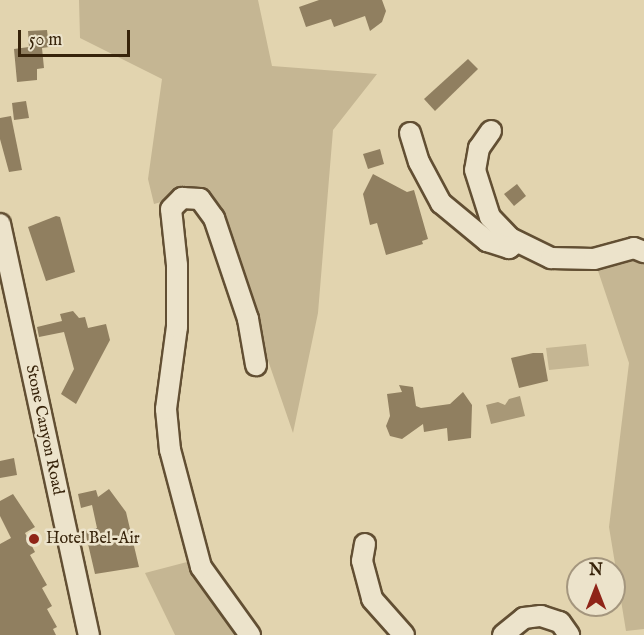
<!DOCTYPE html>
<html>
<head>
<meta charset="utf-8">
<style>
  body { margin:0 }
  #map { position:relative; width:644px; height:635px; overflow:hidden; background:#e2d4af; font-family:"IM FELL English",serif }
  div>[style] { position:absolute }
  .green>* { inset:0; background:#c5b693 }
  .water>* { inset:0; background:#a89877 }
  .building>* { inset:0; background:#907f60 }
  .roads { filter:drop-shadow(2px 0 #624f33) drop-shadow(-2px 0 #624f33) drop-shadow(0 2px #624f33) drop-shadow(0 -2px #624f33) }
  .minor>* { height:20px; margin:-10px; padding:0 10px; transform-origin:10px; border-radius:10px; background:#ece3cb }
  .dots>* { width:16px; height:16px; translate:-50% -50%; box-sizing:border-box; border:3px solid #ece3cb; border-radius:50% }
  span { translate:-50% -50%; white-space:nowrap; text-align:center; line-height:1.15; -webkit-text-stroke:5px #ece3cb; paint-order:stroke }
  .street-label { font-size:16px; color:#37230a }
  .poi-label { font-size:16px; color:#37230a }
  .left { translate:0 -50%; text-align:left }
  .north { position:absolute; left:566px; top:557px; width:60px; height:60px; box-sizing:border-box; background:#ece3cb; border:2px solid #a4967e; border-radius:50%; rotate:0deg; font-size:16px; font-weight:700; line-height:24px; text-align:center; color:#37230a }
  .north::after { content:''; display:block; margin:auto; width:21px; height:27px; background:#8f2418; clip-path:polygon(50% 0,100% 100%,50% 72%,0 100%) }
  .scale { position:absolute; left:18px; top:30px; width:112px; height:27px; box-sizing:border-box; border:3px solid #37230a; border-top:0; padding-left:8px; font-size:18px; line-height:21px; white-space:nowrap; color:#37230a; -webkit-text-stroke:4px #ece3cb; paint-order:stroke }
</style>
</head>
<body>
<div id="map">
  <div class="green">
    <div style="clip-path:polygon(79px 0,258px 0,272px 66px,377px 74px,333px 130px,318px 313px,293px 433px,209px 189px,154px 204px,148px 179px,162px 79px,80px 38px)"></div>
    <div style="clip-path:polygon(644px 252px,644px 629px,626px 631px,609px 527px,629px 363px,594px 259px)"></div>
    <div style="clip-path:polygon(586px 344px,589px 366px,549px 370px,546px 348px)"></div>
    <div style="clip-path:polygon(187px 562px,245px 635px,175px 635px,145px 573px)"></div>
  </div>
  <div class="water">
    <div style="clip-path:polygon(520px 396px,525px 416px,491px 424px,486px 405px,498px 402px,505px 405px,509px 399px)"></div>
  </div>
  <div class="building">
    <div style="clip-path:polygon(319px 0,382px 0,386px 11px,382px 22px,370px 31px,365px 16px,334px 27px,331px 19px,306px 27px,299px 7px)"></div>
    <div style="clip-path:polygon(47px 30px,49px 47px,42px 48px,44px 68px,37px 69px,37px 80px,17px 82px,14px 49px,29px 47px,28px 31px)"></div>
    <div style="clip-path:polygon(468px 59px,478px 69px,435px 111px,424px 99px)"></div>
    <div style="clip-path:polygon(26px 101px,29px 118px,14px 120px,12px 103px)"></div>
    <div style="clip-path:polygon(11px 116px,22px 170px,9px 172px,0 139px,0 118px)"></div>
    <div style="clip-path:polygon(380px 149px,384px 164px,368px 169px,363px 154px)"></div>
    <div style="clip-path:polygon(373px 174px,407px 192px,414px 190px,428px 239px,422px 241px,423px 244px,386px 255px,377px 223px,370px 225px,363px 194px)"></div>
    <div style="clip-path:polygon(517px 184px,526px 196px,514px 206px,504px 194px)"></div>
    <div style="clip-path:polygon(56px 216px,60px 217px,75px 272px,46px 281px,28px 227px)"></div>
    <div style="clip-path:polygon(73px 311px,79px 318px,85px 317px,88px 328px,106px 324px,110px 340px,76px 404px,61px 394px,74px 369px,64px 332px,39px 337px,37px 327px,62px 321px,60px 314px)"></div>
    <div style="clip-path:polygon(533px 353px,543px 353px,548px 381px,519px 388px,511px 358px)"></div>
    <div style="clip-path:polygon(399px 385px,413px 387px,416px 406px,421px 408px,450px 404px,463px 392px,472px 405px,471px 438px,448px 441px,447px 428px,424px 432px,423px 424px,402px 439px,390px 436px,386px 426px,390px 416px,387px 394px,402px 392px)"></div>
    <div style="clip-path:polygon(14px 458px,17px 475px,0 478px,0 461px)"></div>
    <div style="clip-path:polygon(109px 489px,126px 512px,139px 567px,95px 574px,85px 531px,97px 528px,92px 505px,81px 508px,78px 494px,96px 490px,98px 497px)"></div>
    <div style="clip-path:polygon(13px 494px,35px 527px,25px 533px,35px 552px,30px 555px,47px 585px,42px 588px,52px 606px,47px 609px,57px 627px,53px 629px,56px 635px,0 635px,0 544px,11px 538px,0 516px,0 501px)"></div>
  </div>
  <div class="roads">
    <div class="minor">
      <div style="left:491px;top:131px;width:21px;rotate:125deg"></div>
      <div style="left:479px;top:148px;width:22px;rotate:100deg"></div>
      <div style="left:475px;top:170px;width:49px;rotate:72.3deg"></div>
      <div style="left:490px;top:217px;width:29px;rotate:46deg"></div>
      <div style="left:510px;top:238px;width:46px;rotate:26deg"></div>
      <div style="left:551px;top:258px;width:43px;rotate:1.3deg"></div>
      <div style="left:594px;top:259px;width:41px;rotate:-15.4deg"></div>
      <div style="left:634px;top:248px;width:11px;rotate:22deg"></div>
      <div style="left:410px;top:133px;width:30px;rotate:73deg"></div>
      <div style="left:419px;top:162px;width:47px;rotate:61.8deg"></div>
      <div style="left:441px;top:203px;width:60px;rotate:39.6deg"></div>
      <div style="left:487px;top:241px;width:23px;rotate:18deg"></div>
      <div style="left:509px;top:248px;width:10px;rotate:-37deg"></div>
      <div style="left:0;top:224px;width:421px;rotate:77.8deg"></div>
      <div style="left:365px;top:544px;width:17px;rotate:100deg"></div>
      <div style="left:362px;top:561px;width:39px;rotate:75deg"></div>
      <div style="left:372px;top:599px;width:48px;rotate:48.4deg"></div>
      <div style="left:250px;top:635px;width:84px;rotate:-125.8deg"></div>
      <div style="left:201px;top:567px;width:121px;rotate:-104.8deg"></div>
      <div style="left:170px;top:450px;width:41px;rotate:-95.6deg"></div>
      <div style="left:166px;top:409px;width:83px;rotate:-82.4deg"></div>
      <div style="left:177px;top:327px;width:62px;rotate:-90deg"></div>
      <div style="left:177px;top:265px;width:56px;rotate:-96.1deg"></div>
      <div style="left:171px;top:209px;width:16px;rotate:-45deg"></div>
      <div style="left:182px;top:198px;width:18px;rotate:3deg"></div>
      <div style="left:200px;top:199px;width:24px;rotate:54deg"></div>
      <div style="left:214px;top:218px;width:107px;rotate:71.4deg"></div>
      <div style="left:248px;top:319px;width:47px;rotate:80.1deg"></div>
      <div style="left:503px;top:635px;width:27px;rotate:-39deg"></div>
      <div style="left:524px;top:618px;width:17px;rotate:-7deg"></div>
      <div style="left:541px;top:616px;width:20px;rotate:18deg"></div>
      <div style="left:560px;top:622px;width:16px;rotate:55deg"></div>
    </div>
  </div>
  <div class="dots">
    <div style="left:34px;top:539px;background:#8f2418"></div>
  </div>
  <div class="street-label">
    <span style="left:44px;top:430px;rotate:78deg">Stone Canyon Road</span>
  </div>
  <div class="poi-label">
    <span class="left" style="left:46px;top:539px">Hotel Bel-Air</span>
  </div>
  <div class="north">N</div>
  <div class="scale">50 m</div>
</div>
</body>
</html>
